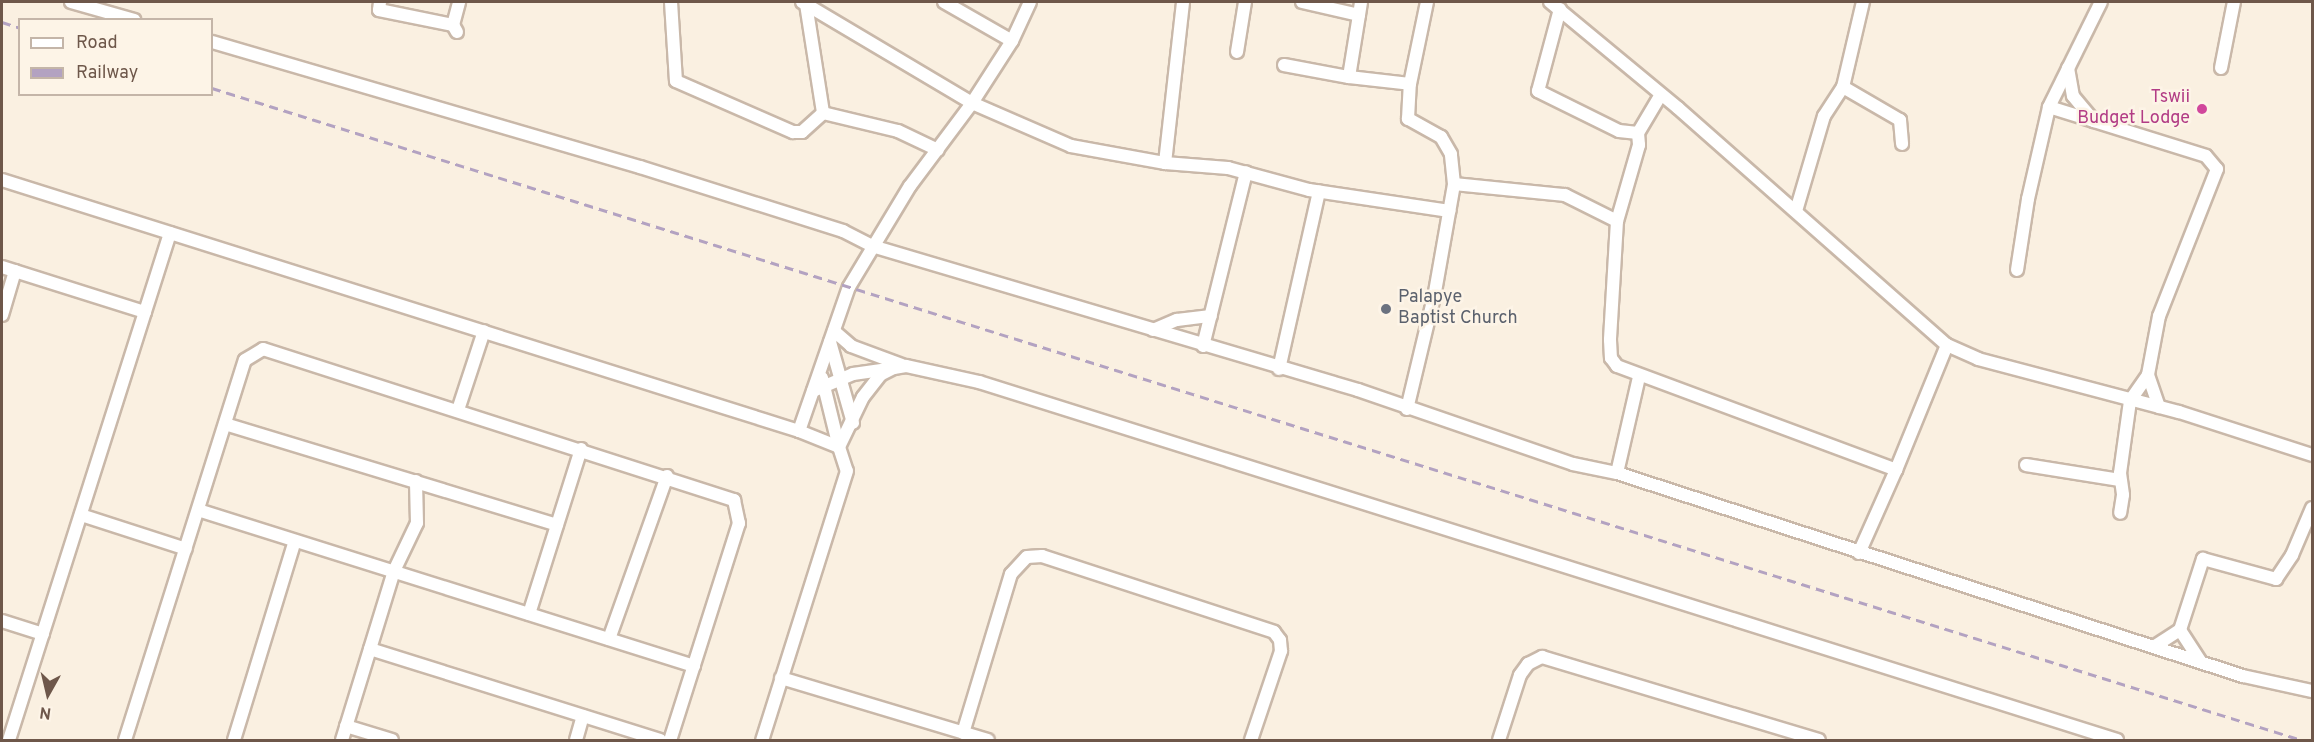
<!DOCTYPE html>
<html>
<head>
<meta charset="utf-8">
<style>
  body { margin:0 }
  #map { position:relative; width:2314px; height:742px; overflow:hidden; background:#faf0e1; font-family:Overpass,sans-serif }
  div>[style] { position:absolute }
  .roads { filter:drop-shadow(2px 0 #c9b8a9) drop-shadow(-2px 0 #c9b8a9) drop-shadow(0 2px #c9b8a9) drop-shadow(0 -2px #c9b8a9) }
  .minor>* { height:12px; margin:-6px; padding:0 6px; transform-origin:6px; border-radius:6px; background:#fff }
  .rail>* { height:3px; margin-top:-1.5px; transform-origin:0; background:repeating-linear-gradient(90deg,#b3a2c1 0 9px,transparent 0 15px) }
  .dots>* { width:16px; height:16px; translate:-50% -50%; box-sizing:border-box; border:3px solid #fdf4e7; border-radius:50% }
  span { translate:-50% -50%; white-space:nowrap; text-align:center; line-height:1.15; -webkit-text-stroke:5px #fdf4e7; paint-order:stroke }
  .hotel-label { font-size:18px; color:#b23c85 }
  .right { translate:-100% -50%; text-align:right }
  .worship-label { font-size:18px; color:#5b616d }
  .left { translate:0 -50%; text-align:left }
  .frame { position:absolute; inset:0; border:3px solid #6e574a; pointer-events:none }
  .legend { position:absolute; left:18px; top:18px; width:195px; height:78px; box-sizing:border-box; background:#fdf4e7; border:2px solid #c4b5a8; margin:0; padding:8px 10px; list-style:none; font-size:18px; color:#6e574a }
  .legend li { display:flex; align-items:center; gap:12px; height:30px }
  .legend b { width:30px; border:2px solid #c4b5a8 }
  .north { position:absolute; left:18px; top:664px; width:60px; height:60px; -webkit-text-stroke:4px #fdf4e7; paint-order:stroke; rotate:188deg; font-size:16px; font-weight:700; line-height:24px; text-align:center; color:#6e574a }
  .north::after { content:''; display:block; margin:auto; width:21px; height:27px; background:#6e574a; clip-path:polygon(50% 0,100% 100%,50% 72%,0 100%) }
</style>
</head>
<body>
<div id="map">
  <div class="roads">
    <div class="minor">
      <div style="left:71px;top:2px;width:66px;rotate:15.9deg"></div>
      <div style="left:380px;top:2px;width:8px;rotate:97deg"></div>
      <div style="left:379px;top:10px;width:76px;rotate:11.5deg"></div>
      <div style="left:671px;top:2px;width:79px;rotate:86.4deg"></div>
      <div style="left:676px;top:81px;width:128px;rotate:23.6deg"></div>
      <div style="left:793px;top:132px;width:9px"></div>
      <div style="left:802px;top:132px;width:28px;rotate:-42deg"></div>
      <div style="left:823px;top:113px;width:77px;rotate:13.5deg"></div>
      <div style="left:898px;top:131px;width:44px;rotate:25.4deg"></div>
      <div style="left:802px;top:2px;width:198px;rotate:30.7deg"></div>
      <div style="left:972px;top:103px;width:108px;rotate:23.5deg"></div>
      <div style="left:1071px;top:146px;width:96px;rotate:10.3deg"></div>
      <div style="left:1165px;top:163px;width:63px;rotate:4.5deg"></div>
      <div style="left:1228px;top:168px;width:84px;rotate:15.2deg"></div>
      <div style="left:1309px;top:190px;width:142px;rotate:8.5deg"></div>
      <div style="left:944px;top:2px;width:78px;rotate:29.8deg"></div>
      <div style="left:1302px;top:2px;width:58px;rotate:12.8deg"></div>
      <div style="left:1359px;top:15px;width:63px;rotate:99.2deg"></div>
      <div style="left:1349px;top:77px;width:61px;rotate:6.5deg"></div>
      <div style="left:1550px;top:2px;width:166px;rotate:39.6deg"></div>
      <div style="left:1678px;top:108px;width:359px;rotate:41.4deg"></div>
      <div style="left:1947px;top:345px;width:34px;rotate:24deg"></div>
      <div style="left:1978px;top:359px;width:208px;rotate:14.8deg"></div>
      <div style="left:2179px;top:412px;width:140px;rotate:17.9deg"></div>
      <div style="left:806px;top:4px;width:110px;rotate:81.1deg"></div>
      <div style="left:1560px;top:9px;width:85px;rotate:105deg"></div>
      <div style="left:1538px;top:91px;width:90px;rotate:26.3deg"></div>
      <div style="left:1619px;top:131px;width:19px;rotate:6deg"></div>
      <div style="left:1359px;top:15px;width:13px;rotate:-81deg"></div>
      <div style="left:457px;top:32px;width:8px;rotate:-120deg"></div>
      <div style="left:453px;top:25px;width:24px;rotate:-75deg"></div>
      <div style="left:212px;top:42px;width:446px;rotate:16.3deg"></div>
      <div style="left:640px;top:167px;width:213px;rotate:17.5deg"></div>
      <div style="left:843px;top:231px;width:33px;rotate:27deg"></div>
      <div style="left:872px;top:246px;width:507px;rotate:16.5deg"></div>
      <div style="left:1358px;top:390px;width:227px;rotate:19deg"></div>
      <div style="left:1573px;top:464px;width:45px;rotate:11.6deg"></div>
      <div style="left:1617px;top:473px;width:658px;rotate:17.97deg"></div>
      <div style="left:2243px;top:676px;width:71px;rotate:12.3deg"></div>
      <div style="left:1237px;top:52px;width:51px;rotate:-80.9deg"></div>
      <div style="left:1284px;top:65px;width:66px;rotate:10.5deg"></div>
      <div style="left:2068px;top:68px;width:28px;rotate:80deg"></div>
      <div style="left:2073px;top:96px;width:33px;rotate:50deg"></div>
      <div style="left:2221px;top:68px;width:67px;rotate:-78.9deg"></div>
      <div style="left:1843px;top:87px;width:66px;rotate:30.1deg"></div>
      <div style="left:1900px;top:120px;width:24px;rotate:85deg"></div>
      <div style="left:1660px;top:96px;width:43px;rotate:120.7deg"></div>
      <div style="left:1638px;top:133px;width:12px;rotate:85deg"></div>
      <div style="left:1639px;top:145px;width:79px;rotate:106.1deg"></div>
      <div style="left:1617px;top:221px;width:119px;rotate:93.4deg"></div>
      <div style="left:1610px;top:340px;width:18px;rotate:87deg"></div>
      <div style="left:1611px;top:358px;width:10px;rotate:53deg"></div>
      <div style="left:1617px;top:366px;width:298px;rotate:20.4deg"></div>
      <div style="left:1896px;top:470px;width:135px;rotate:-67.8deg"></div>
      <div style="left:2049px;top:107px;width:164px;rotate:17.3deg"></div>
      <div style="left:2206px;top:156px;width:17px;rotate:50deg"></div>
      <div style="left:2217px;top:169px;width:158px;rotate:111.5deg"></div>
      <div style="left:2159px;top:316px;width:60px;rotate:100.6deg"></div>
      <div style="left:2148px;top:375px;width:32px;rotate:125deg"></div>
      <div style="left:2130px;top:401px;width:73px;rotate:97.9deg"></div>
      <div style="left:2120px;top:473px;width:22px;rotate:82deg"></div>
      <div style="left:2123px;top:495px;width:18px;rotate:99deg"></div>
      <div style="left:1165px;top:163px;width:162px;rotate:-83.6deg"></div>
      <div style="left:2px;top:180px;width:836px;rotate:17.48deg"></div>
      <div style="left:799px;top:431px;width:43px;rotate:21.8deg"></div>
      <div style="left:839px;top:447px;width:25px;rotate:72deg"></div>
      <div style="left:847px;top:471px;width:282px;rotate:107.5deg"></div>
      <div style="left:1454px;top:184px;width:112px;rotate:5.7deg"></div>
      <div style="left:1565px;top:195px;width:58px;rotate:26.6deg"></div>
      <div style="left:1796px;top:211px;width:99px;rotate:-73.6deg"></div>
      <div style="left:1824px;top:116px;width:35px;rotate:-57deg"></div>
      <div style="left:1843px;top:87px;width:87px;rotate:-76.8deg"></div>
      <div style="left:2px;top:267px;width:150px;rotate:17.5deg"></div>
      <div style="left:2017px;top:270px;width:72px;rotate:-81.2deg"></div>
      <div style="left:2028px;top:199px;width:94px;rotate:-77.1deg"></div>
      <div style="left:2049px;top:107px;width:117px;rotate:-63.7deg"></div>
      <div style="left:2px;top:315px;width:46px;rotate:-73.5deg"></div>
      <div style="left:1153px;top:330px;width:26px;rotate:-23deg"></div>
      <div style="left:1177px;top:320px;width:34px;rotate:-7deg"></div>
      <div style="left:834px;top:331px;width:23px;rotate:41deg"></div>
      <div style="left:851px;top:346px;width:54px;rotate:20.4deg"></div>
      <div style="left:830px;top:342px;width:84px;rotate:74.1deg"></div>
      <div style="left:1203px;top:346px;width:179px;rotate:-76.1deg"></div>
      <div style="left:1279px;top:369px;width:182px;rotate:-77.3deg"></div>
      <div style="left:2148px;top:375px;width:34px;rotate:71deg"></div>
      <div style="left:822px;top:378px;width:71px;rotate:76.2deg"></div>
      <div style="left:813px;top:391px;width:43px;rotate:-23deg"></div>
      <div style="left:853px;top:374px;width:34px;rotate:-8deg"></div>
      <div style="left:1407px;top:409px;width:120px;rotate:-76.5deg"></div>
      <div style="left:1435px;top:292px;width:110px;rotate:-80deg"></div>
      <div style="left:1454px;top:184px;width:30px;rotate:-96deg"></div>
      <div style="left:1451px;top:154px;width:20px;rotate:-120deg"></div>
      <div style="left:1441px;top:137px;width:38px;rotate:-151deg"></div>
      <div style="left:1408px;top:119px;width:35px;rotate:-87deg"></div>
      <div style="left:1410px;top:84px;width:84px;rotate:-78.3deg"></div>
      <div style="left:458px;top:410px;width:83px;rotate:-71.8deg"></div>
      <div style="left:225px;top:424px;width:347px;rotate:16.9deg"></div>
      <div style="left:799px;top:431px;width:152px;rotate:-70.9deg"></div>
      <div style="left:849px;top:287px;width:118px;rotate:-58.9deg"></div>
      <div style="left:910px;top:186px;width:104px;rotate:-53.2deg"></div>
      <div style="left:972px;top:103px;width:74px;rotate:-57.2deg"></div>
      <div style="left:1012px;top:41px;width:43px;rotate:-65.2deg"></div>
      <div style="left:839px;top:447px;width:55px;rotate:-64.4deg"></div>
      <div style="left:863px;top:397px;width:28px;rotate:-52deg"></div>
      <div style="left:880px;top:375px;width:16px;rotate:-27deg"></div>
      <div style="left:894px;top:368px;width:12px;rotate:-9deg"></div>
      <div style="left:906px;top:366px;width:75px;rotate:12.4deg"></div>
      <div style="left:979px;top:382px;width:1193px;rotate:17.46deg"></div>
      <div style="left:2026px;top:465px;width:95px;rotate:9.1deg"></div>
      <div style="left:1617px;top:473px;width:98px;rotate:-77.1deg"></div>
      <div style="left:198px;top:510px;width:520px;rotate:17.46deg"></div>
      <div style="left:81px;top:515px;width:110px;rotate:17.9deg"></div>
      <div style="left:1859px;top:553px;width:91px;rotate:-66deg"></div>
      <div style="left:529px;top:614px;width:173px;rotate:-72.5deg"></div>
      <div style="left:2px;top:621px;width:43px;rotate:17.6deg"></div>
      <div style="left:2180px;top:630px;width:37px;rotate:57deg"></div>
      <div style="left:609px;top:639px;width:173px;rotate:-70.4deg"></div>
      <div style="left:2155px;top:646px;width:30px;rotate:-33deg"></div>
      <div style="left:2180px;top:630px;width:75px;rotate:-72.1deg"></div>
      <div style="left:2203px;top:559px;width:76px;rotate:15.3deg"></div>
      <div style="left:2276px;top:579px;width:29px;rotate:-56deg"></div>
      <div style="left:2292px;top:555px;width:51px;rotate:-66.9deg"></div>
      <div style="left:370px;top:649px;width:304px;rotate:17.4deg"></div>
      <div style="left:781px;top:678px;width:216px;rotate:16.7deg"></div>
      <div style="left:346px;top:726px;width:48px;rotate:16.9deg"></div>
      <div style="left:963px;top:733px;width:166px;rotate:-73.2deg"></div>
      <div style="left:1011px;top:574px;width:23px;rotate:-47deg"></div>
      <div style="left:1027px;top:557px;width:15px;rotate:-4deg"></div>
      <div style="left:1042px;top:556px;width:244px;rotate:18.1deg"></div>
      <div style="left:1274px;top:632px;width:10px;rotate:53deg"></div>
      <div style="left:1280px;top:640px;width:11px;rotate:85deg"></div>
      <div style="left:1281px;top:651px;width:94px;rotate:108.6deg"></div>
      <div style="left:9px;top:740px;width:532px;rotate:-72.38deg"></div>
      <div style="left:125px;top:740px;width:398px;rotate:-72.5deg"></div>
      <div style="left:245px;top:360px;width:21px;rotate:-31deg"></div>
      <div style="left:263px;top:349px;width:495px;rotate:17.8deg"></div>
      <div style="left:734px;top:500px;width:24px;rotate:78deg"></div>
      <div style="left:739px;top:523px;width:228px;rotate:107.6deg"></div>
      <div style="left:234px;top:740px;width:208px;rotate:-73deg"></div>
      <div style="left:342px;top:740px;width:177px;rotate:-72.9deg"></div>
      <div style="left:394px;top:571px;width:53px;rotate:-64.4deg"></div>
      <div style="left:417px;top:523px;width:42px;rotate:-91.4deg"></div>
      <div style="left:576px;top:740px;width:25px;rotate:-74deg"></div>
      <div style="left:1499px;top:740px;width:68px;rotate:-72.1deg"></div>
      <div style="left:1520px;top:675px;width:14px;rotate:-54deg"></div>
      <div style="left:1528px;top:664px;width:16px;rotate:-27deg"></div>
      <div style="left:1542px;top:657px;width:289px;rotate:16.7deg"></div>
    </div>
  </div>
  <div class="rail">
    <div style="left:2px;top:22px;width:19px;rotate:18deg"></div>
    <div style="left:212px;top:88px;width:2189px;rotate:17.33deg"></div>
  </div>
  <div class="dots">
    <div style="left:2202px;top:109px;background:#d1479c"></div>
    <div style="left:1386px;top:309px;background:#6b7280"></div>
  </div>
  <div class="hotel-label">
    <span class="right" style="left:2190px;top:109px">Tswii<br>Budget Lodge</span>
  </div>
  <div class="worship-label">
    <span class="left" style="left:1398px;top:309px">Palapye<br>Baptist Church</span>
  </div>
  <div class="frame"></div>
  <ul class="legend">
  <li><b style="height:8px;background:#fff"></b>Road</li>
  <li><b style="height:8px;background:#b3a2c1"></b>Railway</li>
  </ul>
  <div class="north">N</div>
</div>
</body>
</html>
